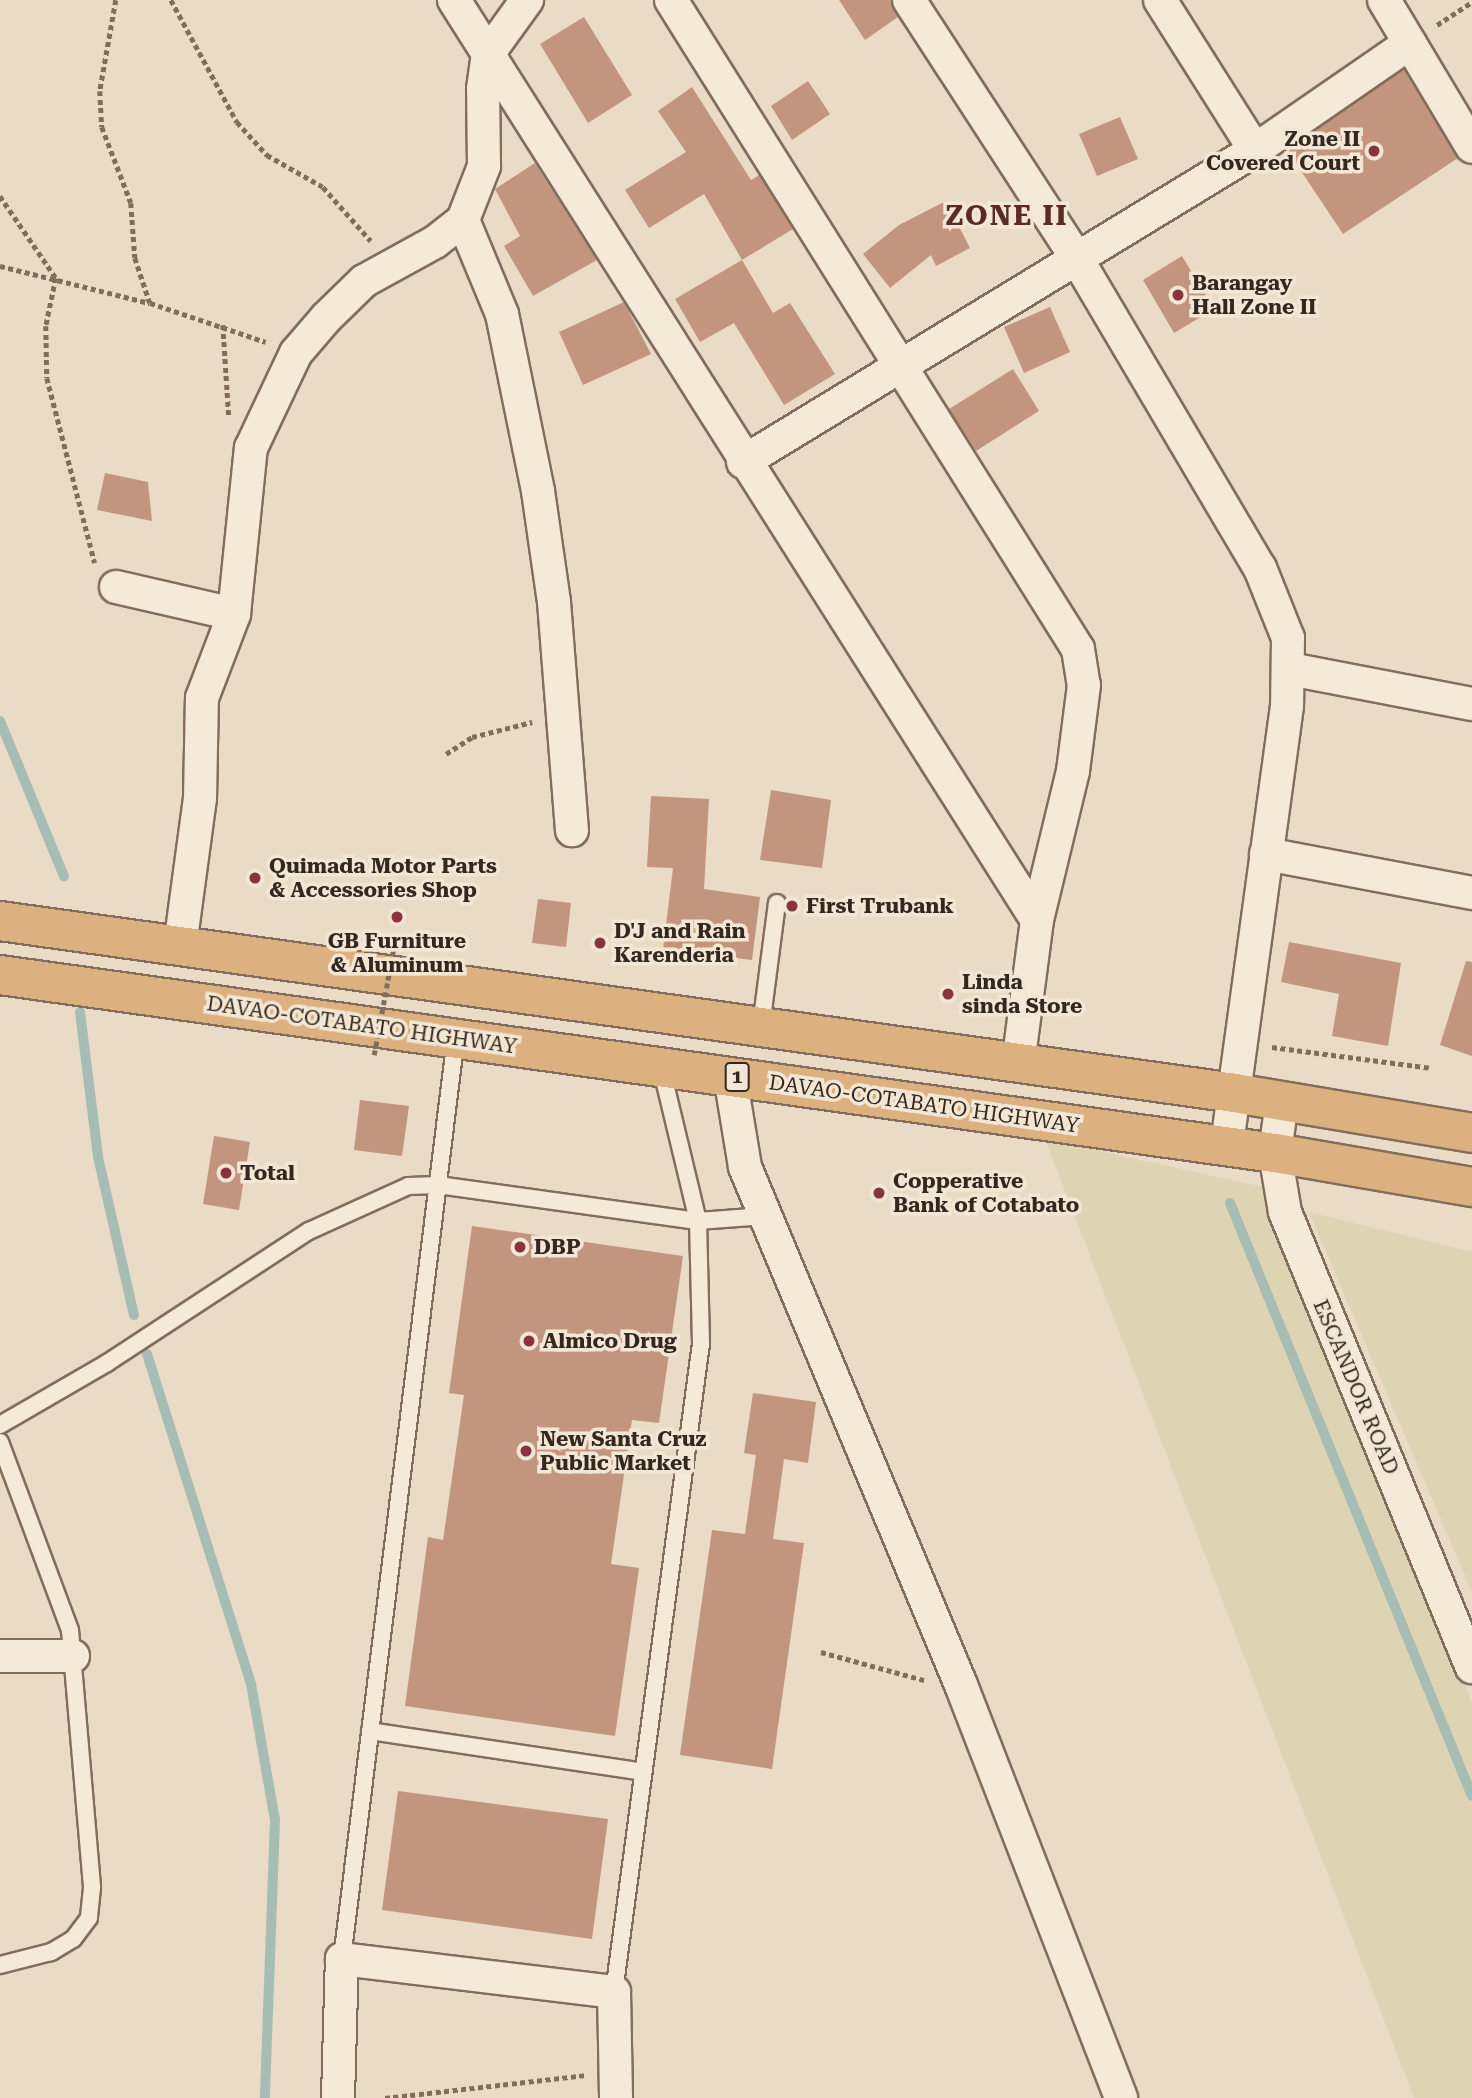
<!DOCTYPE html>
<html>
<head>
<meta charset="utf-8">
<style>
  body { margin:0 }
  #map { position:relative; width:1472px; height:2098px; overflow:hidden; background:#e9dbc5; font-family:"Roboto Serif",serif }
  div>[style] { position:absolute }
  .farmland>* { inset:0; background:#ded3b3 }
  .stream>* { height:10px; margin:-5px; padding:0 5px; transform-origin:5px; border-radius:5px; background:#a6bdb4 }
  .building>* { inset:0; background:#c4957e }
  .path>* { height:4.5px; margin-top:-2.25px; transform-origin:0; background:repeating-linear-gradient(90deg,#826d5d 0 5px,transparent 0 8.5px) }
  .roads { filter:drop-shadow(2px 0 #826d5d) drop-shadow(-2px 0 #826d5d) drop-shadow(0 2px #826d5d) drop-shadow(0 -2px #826d5d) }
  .service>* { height:16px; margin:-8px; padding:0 8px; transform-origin:8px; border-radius:8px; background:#f5e9d7 }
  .minor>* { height:32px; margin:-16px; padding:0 16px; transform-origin:16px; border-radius:16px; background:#f5e9d7 }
  .trunk>* { height:38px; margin:-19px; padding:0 19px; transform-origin:19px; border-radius:19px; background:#dcb07f }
  .path-bridge>* { height:4.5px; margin-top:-2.25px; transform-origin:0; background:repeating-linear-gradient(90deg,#826d5d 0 5px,transparent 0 8.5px) }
  .dots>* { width:19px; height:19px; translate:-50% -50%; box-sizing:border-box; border:4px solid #f2e6d4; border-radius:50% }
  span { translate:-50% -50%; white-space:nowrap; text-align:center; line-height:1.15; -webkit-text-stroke:7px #f2e6d4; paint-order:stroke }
  .shield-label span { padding:2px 5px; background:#f2e6d4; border:2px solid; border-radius:5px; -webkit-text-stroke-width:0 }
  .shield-label { font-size:19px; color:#34271f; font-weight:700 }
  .poi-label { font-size:21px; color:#34271f; font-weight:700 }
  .right { translate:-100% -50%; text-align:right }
  .left { translate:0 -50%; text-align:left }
  .street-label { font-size:21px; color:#34271f }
  .district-label { font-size:28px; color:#5c2a23; font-weight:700; letter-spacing:2px }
</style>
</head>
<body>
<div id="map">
  <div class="farmland">
    <div style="clip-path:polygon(1045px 1139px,1263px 1187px,1472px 1703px,1472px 2098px,1414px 2098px)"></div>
    <div style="clip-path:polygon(1309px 1212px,1472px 1252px,1472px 1592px)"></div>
  </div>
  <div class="stream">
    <div style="left:0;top:721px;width:168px;rotate:67.6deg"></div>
    <div style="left:80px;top:1012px;width:146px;rotate:82.9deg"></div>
    <div style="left:98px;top:1157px;width:162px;rotate:77.2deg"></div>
    <div style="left:1230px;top:1203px;width:640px;rotate:67.8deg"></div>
    <div style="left:147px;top:1354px;width:346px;rotate:72.5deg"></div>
    <div style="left:251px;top:1684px;width:138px;rotate:80deg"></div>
    <div style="left:275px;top:1820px;width:278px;rotate:92.1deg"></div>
  </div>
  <div class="building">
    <div style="clip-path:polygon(839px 0,891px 0,898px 17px,865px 40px)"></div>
    <div style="clip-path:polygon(584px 17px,632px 95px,588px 123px,540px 44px)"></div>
    <div style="clip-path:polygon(1404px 69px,1458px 158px,1343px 234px,1287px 150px)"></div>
    <div style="clip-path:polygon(808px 81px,830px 114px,792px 140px,771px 106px)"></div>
    <div style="clip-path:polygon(692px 87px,751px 180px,759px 175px,793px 229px,742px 260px,704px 194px,649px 228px,625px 190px,686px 152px,658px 111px)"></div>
    <div style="clip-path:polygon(1120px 117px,1138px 159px,1097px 176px,1079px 134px)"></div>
    <div style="clip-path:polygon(535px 163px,597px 260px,533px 296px,504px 246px,520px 236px,495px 189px)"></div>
    <div style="clip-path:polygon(946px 201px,970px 248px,936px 266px,931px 255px,890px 288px,863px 254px,899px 225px)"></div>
    <div style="clip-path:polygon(1182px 256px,1214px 309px,1174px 333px,1143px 280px)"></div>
    <div style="clip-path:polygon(742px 260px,773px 313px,790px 303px,835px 374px,784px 405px,734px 323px,700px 342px,675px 299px)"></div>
    <div style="clip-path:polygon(624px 302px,651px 354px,583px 385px,559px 332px)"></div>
    <div style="clip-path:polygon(1050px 307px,1070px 352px,1024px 373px,1004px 327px)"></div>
    <div style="clip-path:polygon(1013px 369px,1039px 411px,976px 451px,949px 409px)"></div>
    <div style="clip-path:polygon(105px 473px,148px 482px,152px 521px,97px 510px)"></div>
    <div style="clip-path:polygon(771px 790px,831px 800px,822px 868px,760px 860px)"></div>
    <div style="clip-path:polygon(651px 796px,709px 799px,704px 889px,760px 897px,752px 960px,663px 949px,673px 868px,647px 867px)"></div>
    <div style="clip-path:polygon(538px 899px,571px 903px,566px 947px,532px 943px)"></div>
    <div style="clip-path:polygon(1289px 942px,1401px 963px,1388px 1046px,1332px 1036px,1339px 994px,1281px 982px)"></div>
    <div style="clip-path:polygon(1466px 961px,1472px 962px,1472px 1056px,1440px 1045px)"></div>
    <div style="clip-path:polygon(360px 1100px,409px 1106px,402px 1156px,354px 1150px)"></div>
    <div style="clip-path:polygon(214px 1136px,250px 1142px,239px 1210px,203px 1204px)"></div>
    <div style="clip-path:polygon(472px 1226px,683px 1256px,659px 1423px,632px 1420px,611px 1564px,639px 1568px,615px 1736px,405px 1706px,428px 1537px,443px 1540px,464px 1395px,449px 1393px)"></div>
    <div style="clip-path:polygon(753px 1393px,816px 1402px,808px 1463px,784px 1459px,773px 1539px,804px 1543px,772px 1769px,680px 1755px,712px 1530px,745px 1534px,756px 1455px,744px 1453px)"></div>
    <div style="clip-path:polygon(398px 1791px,608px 1819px,592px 1939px,382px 1910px)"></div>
  </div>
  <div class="path">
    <div style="left:116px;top:0;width:92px;rotate:100deg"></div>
    <div style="left:100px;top:91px;width:36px;rotate:87deg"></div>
    <div style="left:102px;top:127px;width:81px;rotate:69.1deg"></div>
    <div style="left:131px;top:203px;width:55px;rotate:85.8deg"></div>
    <div style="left:135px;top:258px;width:47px;rotate:71.6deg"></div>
    <div style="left:171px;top:0;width:139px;rotate:61.6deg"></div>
    <div style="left:237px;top:122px;width:45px;rotate:47.7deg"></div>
    <div style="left:267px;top:155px;width:64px;rotate:29.7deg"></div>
    <div style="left:323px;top:187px;width:72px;rotate:48.4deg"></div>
    <div style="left:1437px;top:25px;width:42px;rotate:-33.3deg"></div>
    <div style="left:0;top:196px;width:99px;rotate:55.7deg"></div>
    <div style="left:56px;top:278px;width:49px;rotate:101.8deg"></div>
    <div style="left:46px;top:326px;width:52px;rotate:88.9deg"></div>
    <div style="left:47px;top:378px;width:191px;rotate:75.5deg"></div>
    <div style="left:0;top:266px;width:154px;rotate:13.9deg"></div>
    <div style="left:150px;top:303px;width:122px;rotate:18.6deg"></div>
    <div style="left:223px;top:325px;width:93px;rotate:86.3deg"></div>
    <div style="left:446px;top:754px;width:31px;rotate:-33deg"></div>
    <div style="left:472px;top:737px;width:62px;rotate:-14deg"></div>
    <div style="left:1272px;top:1047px;width:161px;rotate:7.5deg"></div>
    <div style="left:821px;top:1652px;width:107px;rotate:15.2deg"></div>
    <div style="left:385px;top:2098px;width:202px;rotate:-6.5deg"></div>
  </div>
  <div class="roads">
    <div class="service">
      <div style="left:761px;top:1026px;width:124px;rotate:-82.6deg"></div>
      <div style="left:0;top:1425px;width:124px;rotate:-30.1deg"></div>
      <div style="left:107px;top:1363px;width:241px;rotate:-33.2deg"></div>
      <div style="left:309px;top:1231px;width:109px;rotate:-24.4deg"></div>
      <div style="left:408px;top:1186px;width:30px;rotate:-2deg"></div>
      <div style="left:438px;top:1185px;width:262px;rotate:7.9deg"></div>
      <div style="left:698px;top:1221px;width:67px;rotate:-4.3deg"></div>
      <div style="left:0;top:1442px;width:201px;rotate:69.6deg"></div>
      <div style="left:70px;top:1630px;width:259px;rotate:85.1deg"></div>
      <div style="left:92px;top:1888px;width:30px;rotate:96deg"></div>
      <div style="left:89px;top:1918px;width:26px;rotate:127deg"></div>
      <div style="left:73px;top:1939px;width:26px;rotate:149deg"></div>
      <div style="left:51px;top:1952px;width:53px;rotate:165.7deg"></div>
      <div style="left:370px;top:1731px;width:276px;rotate:8.5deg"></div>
      <div style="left:342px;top:1959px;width:929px;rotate:-82.95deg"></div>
      <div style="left:614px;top:1992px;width:655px;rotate:-82.36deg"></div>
      <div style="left:701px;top:1343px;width:122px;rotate:-91.4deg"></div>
      <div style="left:698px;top:1221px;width:158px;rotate:-103.5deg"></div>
    </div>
    <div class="minor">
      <div style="left:454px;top:0;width:1089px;rotate:57.64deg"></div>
      <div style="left:671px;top:0;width:766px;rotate:57.91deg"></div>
      <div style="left:1078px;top:649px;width:36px;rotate:81deg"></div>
      <div style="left:1084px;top:685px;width:87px;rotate:97.3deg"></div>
      <div style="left:1073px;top:771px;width:153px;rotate:103.6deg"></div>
      <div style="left:1037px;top:920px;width:146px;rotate:97.5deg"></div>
      <div style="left:909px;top:0;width:309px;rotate:57deg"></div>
      <div style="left:1077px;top:259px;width:359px;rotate:59.4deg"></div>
      <div style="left:1260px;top:568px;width:75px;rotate:68.2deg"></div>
      <div style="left:1288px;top:638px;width:68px;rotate:90.8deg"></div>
      <div style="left:1287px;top:706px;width:444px;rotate:97.8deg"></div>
      <div style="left:1160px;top:0;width:178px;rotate:57.7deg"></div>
      <div style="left:1384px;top:0;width:171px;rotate:59.1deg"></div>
      <div style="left:463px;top:220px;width:102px;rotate:67.5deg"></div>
      <div style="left:502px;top:314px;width:181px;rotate:78.5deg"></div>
      <div style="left:538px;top:491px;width:112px;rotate:81.8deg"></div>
      <div style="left:554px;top:602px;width:229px;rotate:85.5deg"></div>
      <div style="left:743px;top:462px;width:600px;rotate:-31.36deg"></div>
      <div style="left:1255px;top:150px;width:188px;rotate:-34.6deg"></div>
      <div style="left:116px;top:587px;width:121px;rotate:12.9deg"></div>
      <div style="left:1290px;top:669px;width:185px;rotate:10.9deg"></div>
      <div style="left:1266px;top:854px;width:210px;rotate:10.7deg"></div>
      <div style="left:180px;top:946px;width:148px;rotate:-82.3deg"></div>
      <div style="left:200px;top:799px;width:101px;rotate:-88.9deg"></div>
      <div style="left:202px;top:698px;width:90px;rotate:-69.1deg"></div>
      <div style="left:234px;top:614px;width:167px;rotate:-84.2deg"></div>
      <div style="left:251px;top:448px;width:105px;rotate:-64.7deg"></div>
      <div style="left:296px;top:353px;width:46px;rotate:-49.4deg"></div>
      <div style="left:326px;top:318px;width:53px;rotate:-44.2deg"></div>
      <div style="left:364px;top:281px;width:81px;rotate:-28.8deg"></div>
      <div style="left:435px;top:242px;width:36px;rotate:-38deg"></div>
      <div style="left:463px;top:220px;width:58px;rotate:-68.7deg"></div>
      <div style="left:484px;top:166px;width:77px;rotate:-90.7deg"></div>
      <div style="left:483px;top:89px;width:35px;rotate:-82deg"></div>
      <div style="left:488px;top:54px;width:67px;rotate:-54.2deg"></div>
      <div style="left:730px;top:1076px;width:92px;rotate:80.6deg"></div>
      <div style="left:745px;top:1167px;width:561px;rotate:67.36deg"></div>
      <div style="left:961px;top:1685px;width:443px;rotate:68.8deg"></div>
      <div style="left:1282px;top:1101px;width:52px;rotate:97.7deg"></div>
      <div style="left:1275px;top:1153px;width:60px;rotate:80.4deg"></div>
      <div style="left:1285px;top:1212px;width:492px;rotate:67.7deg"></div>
      <div style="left:0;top:1656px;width:73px"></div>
      <div style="left:338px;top:2098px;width:139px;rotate:-88.4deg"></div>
      <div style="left:342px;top:1959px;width:274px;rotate:6.9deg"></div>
      <div style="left:614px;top:1992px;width:106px;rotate:88.9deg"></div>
    </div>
    <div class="trunk">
      <div style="left:0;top:921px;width:1246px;rotate:7.93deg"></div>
      <div style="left:1234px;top:1093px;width:241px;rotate:9.5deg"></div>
      <div style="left:0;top:975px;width:1287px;rotate:7.95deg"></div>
      <div style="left:1275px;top:1153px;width:200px;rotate:9.8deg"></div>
    </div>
  </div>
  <div class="path-bridge">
    <div style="left:374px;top:1055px;width:111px;rotate:-79.6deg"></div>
  </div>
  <div class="dots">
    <div style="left:1374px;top:151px;background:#8b333c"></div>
    <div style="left:1178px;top:295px;background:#8b333c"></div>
    <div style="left:255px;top:878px;background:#8b333c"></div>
    <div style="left:792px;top:906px;background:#8b333c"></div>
    <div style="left:397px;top:917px;background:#8b333c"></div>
    <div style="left:600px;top:943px;background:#8b333c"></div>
    <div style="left:948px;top:994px;background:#8b333c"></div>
    <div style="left:226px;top:1173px;background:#8b333c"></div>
    <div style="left:879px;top:1193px;background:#8b333c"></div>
    <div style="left:520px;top:1247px;background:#8b333c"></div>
    <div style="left:529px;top:1341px;background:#8b333c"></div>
    <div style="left:526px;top:1451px;background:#8b333c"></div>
  </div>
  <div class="shield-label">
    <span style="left:737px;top:1077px">1</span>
  </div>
  <div class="poi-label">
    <span class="right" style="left:1360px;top:151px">Zone II<br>Covered Court</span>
    <span class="left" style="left:1192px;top:295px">Barangay<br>Hall Zone II</span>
    <span class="left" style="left:269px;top:878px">Quimada Motor Parts<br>&amp; Accessories Shop</span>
    <span class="left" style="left:806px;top:906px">First Trubank</span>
    <span class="left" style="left:614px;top:943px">D'J and Rain<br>Karenderia</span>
    <span style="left:397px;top:953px">GB Furniture<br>&amp; Aluminum</span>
    <span class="left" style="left:962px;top:994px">Linda<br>sinda Store</span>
    <span class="left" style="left:240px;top:1173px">Total</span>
    <span class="left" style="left:893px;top:1193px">Copperative<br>Bank of Cotabato</span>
    <span class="left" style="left:534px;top:1247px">DBP</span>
    <span class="left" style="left:543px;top:1341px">Almico Drug</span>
    <span class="left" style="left:540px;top:1451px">New Santa Cruz<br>Public Market</span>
  </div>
  <div class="street-label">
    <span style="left:362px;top:1025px;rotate:8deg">DAVAO-COTABATO HIGHWAY</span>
    <span style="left:924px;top:1104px;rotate:8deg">DAVAO-COTABATO HIGHWAY</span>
    <span style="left:1356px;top:1387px;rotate:67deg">ESCANDOR ROAD</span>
  </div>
  <div class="district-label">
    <span style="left:1007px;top:216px">ZONE II</span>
  </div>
</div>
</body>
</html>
